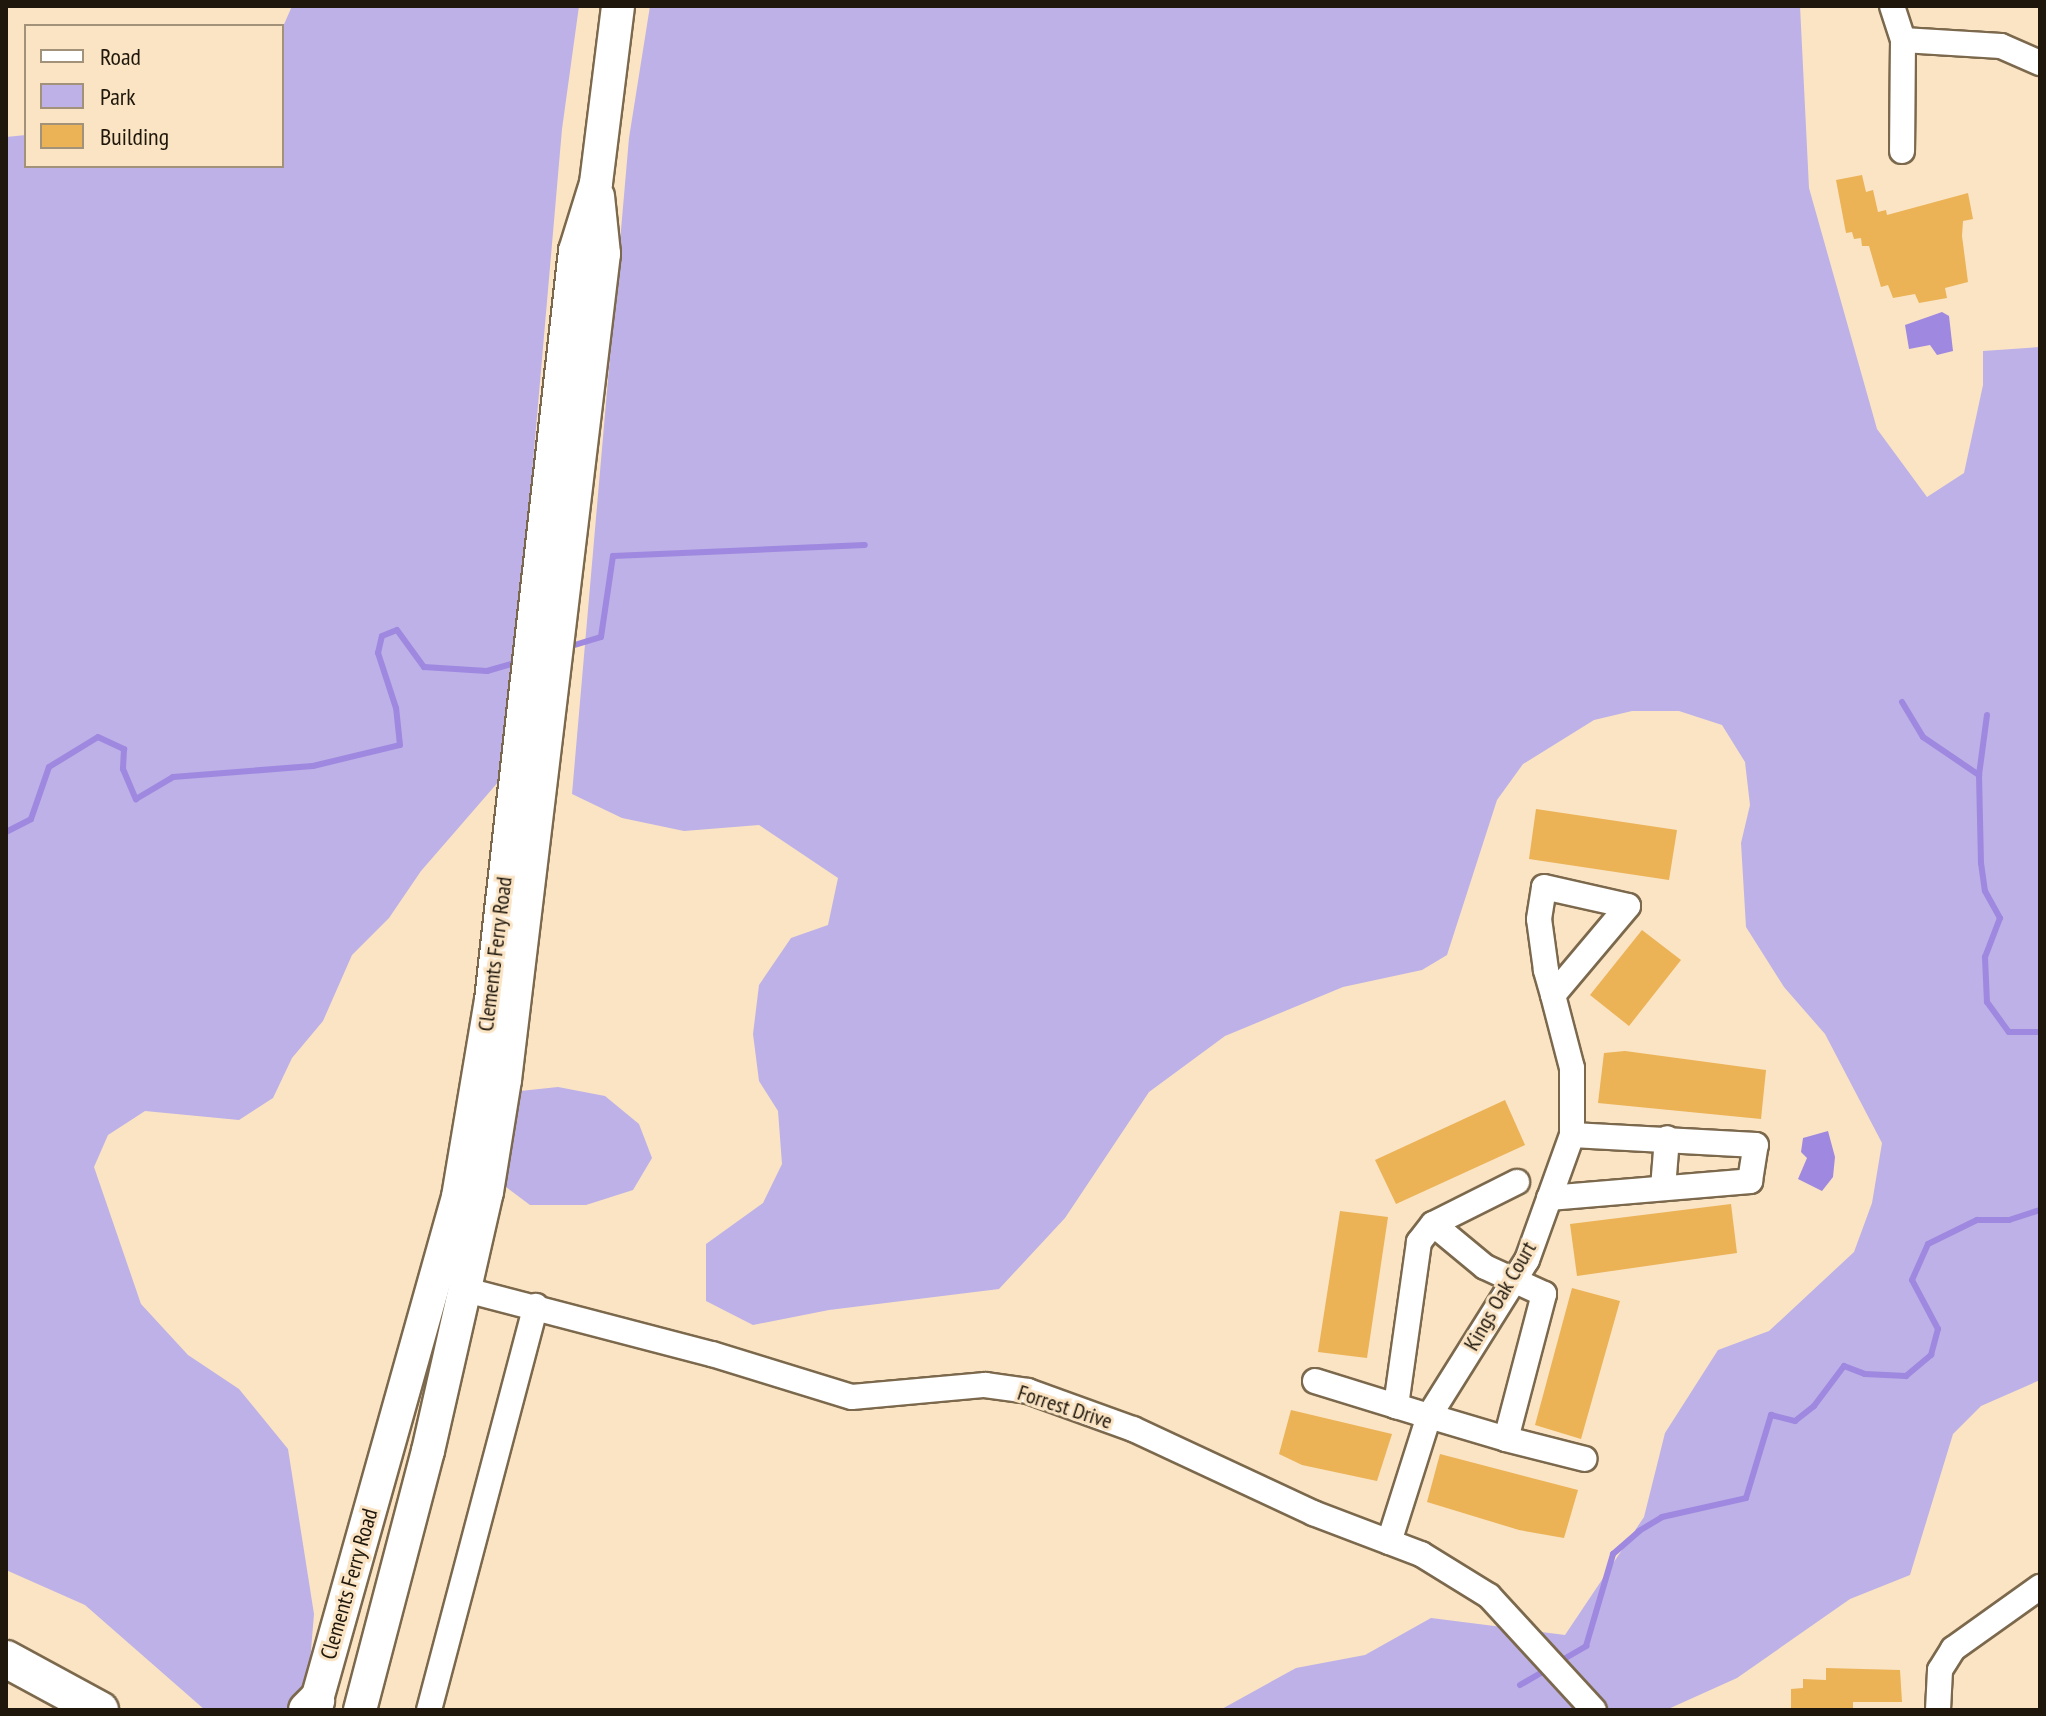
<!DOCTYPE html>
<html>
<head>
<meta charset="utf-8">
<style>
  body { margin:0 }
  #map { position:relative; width:2046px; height:1716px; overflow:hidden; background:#fae4c4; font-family:"PT Sans Narrow",sans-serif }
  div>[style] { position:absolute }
  .green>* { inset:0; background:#bdb1e7 }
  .water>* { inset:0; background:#9f88df }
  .stream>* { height:6px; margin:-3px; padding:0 3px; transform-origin:3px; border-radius:3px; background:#9f88df }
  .building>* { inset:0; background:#ebb256 }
  .roads { filter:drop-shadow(2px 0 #7c694d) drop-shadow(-2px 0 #7c694d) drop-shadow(0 2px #7c694d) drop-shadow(0 -2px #7c694d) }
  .minor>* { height:24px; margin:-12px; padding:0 12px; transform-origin:12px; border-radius:12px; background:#fff }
  .major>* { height:32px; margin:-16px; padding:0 16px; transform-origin:16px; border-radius:16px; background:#fff }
  .highway>* { height:36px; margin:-18px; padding:0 18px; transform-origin:18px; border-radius:18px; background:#fff }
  span { translate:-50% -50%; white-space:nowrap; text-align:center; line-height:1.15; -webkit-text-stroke:6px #fae4c4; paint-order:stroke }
  .street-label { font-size:22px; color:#1f170c }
  .frame { position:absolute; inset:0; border:8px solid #1f170c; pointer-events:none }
  .legend { position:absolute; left:24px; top:24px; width:260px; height:144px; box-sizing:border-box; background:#fae4c4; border:2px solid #a2927a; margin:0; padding:10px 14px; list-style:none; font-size:24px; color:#1f170c }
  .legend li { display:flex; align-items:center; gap:16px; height:40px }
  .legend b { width:40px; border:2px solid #a2927a }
</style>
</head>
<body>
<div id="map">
  <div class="green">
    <div style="clip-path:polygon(292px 6px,579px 6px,562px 129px,506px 773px,421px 871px,389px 918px,352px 955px,323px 1021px,292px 1058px,273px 1098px,239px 1120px,145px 1111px,108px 1135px,94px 1167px,141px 1304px,188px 1355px,239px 1389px,288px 1449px,314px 1614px,306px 1710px,205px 1710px,85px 1605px,6px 1570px,6px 137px,26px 135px,26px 166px,282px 166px,282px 29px)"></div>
    <div style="clip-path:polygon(650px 6px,1800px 6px,1809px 188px,1877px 429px,1927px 497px,1964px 473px,1983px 385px,1983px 351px,2040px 347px,2040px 1380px,1981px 1406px,1953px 1434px,1910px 1575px,1850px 1599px,1737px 1678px,1666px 1710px,1220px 1710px,1296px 1668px,1365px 1655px,1431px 1618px,1565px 1635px,1644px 1517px,1665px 1433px,1718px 1350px,1769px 1331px,1854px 1252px,1872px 1203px,1882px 1143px,1825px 1034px,1784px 987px,1746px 927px,1741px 843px,1750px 805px,1745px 762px,1722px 725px,1679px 711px,1632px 711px,1594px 720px,1523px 764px,1497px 800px,1447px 955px,1422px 970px,1343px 987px,1225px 1036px,1149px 1092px,1065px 1218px,999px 1289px,829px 1310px,753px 1325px,706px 1301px,706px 1244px,763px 1203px,782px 1164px,778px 1111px,759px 1081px,753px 1034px,759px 985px,791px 938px,828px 925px,838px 878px,759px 825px,684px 831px,622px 818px,572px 794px,629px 138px)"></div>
    <div style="clip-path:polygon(558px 1087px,605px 1096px,639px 1124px,652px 1158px,633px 1190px,586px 1205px,530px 1205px,498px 1181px,511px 1092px)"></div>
  </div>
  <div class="water">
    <div style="clip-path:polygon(1942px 312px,1949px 316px,1953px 351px,1937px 355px,1930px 345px,1909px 349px,1905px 325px)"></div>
    <div style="clip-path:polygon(1828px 1131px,1835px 1157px,1833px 1177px,1822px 1191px,1798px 1179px,1807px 1158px,1801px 1152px,1803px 1138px)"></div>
  </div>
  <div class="stream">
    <div style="left:568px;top:647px;width:34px;rotate:-17deg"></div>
    <div style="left:601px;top:637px;width:82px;rotate:-81.6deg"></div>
    <div style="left:613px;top:556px;width:252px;rotate:-2.5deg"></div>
    <div style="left:1902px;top:702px;width:41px;rotate:59deg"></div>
    <div style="left:1923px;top:737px;width:68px;rotate:34.2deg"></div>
    <div style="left:1987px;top:715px;width:61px;rotate:97.6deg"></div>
    <div style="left:1979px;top:775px;width:88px;rotate:88.7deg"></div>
    <div style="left:1981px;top:863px;width:28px;rotate:82deg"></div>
    <div style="left:1985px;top:891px;width:31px;rotate:61deg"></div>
    <div style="left:2000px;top:918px;width:42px;rotate:111deg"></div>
    <div style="left:1985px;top:957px;width:45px;rotate:87.5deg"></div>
    <div style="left:1987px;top:1002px;width:37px;rotate:54deg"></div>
    <div style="left:2009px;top:1032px;width:31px"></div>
    <div style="left:6px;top:832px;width:28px;rotate:-27deg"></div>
    <div style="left:31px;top:819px;width:55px;rotate:-70.9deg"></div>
    <div style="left:49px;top:767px;width:57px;rotate:-31.5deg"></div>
    <div style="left:98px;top:737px;width:29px;rotate:25deg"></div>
    <div style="left:124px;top:749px;width:20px;rotate:93deg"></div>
    <div style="left:123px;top:769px;width:33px;rotate:67deg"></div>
    <div style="left:136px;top:799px;width:43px;rotate:-30.7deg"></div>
    <div style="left:173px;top:777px;width:140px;rotate:-4.5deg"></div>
    <div style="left:313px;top:766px;width:89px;rotate:-13.6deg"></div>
    <div style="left:400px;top:745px;width:37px;rotate:-96deg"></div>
    <div style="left:396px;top:708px;width:58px;rotate:-108.1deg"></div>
    <div style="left:378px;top:653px;width:17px;rotate:-77deg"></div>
    <div style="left:382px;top:636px;width:16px;rotate:-22deg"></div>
    <div style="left:397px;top:630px;width:46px;rotate:53.9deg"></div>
    <div style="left:424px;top:667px;width:63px;rotate:3.6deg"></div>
    <div style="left:487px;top:671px;width:33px;rotate:-16deg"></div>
    <div style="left:1557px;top:1663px;width:34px;rotate:-30deg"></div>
    <div style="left:1586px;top:1646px;width:96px;rotate:-73.6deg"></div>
    <div style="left:1613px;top:1554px;width:35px;rotate:-41deg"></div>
    <div style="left:1639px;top:1531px;width:27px;rotate:-31deg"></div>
    <div style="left:1662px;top:1517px;width:86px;rotate:-12.7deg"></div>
    <div style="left:1746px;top:1498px;width:87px;rotate:-73.2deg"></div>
    <div style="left:1771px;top:1415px;width:25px;rotate:14deg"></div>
    <div style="left:1795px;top:1421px;width:24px;rotate:-38deg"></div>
    <div style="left:1814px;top:1406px;width:50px;rotate:-53.1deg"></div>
    <div style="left:1844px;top:1366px;width:22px;rotate:21deg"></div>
    <div style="left:1865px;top:1374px;width:41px;rotate:2.8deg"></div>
    <div style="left:1906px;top:1376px;width:33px;rotate:-40deg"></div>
    <div style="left:1931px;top:1355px;width:27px;rotate:-75deg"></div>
    <div style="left:1938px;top:1329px;width:55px;rotate:-118deg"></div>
    <div style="left:1912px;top:1280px;width:39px;rotate:-66deg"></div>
    <div style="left:1928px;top:1244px;width:55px;rotate:-26.1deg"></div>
    <div style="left:1977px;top:1220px;width:32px"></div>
    <div style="left:2009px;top:1220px;width:33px;rotate:-18deg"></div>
    <div style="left:1520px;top:1685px;width:32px;rotate:-30deg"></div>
  </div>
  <div class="building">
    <div style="clip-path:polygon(1862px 175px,1866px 192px,1873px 190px,1878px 212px,1886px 210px,1887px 215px,1968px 193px,1973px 219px,1963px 221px,1962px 236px,1968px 282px,1945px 288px,1947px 298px,1919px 303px,1915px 294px,1893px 298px,1888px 285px,1881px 287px,1869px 246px,1862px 246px,1861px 238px,1854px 239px,1852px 232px,1846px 233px,1836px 180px)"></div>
    <div style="clip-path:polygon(1536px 809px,1677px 830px,1669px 880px,1529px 859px)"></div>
    <div style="clip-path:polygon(1642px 930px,1681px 960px,1629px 1026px,1590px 995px)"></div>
    <div style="clip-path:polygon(1625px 1051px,1766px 1070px,1761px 1119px,1598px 1103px,1604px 1053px)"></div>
    <div style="clip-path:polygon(1505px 1100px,1525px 1145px,1396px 1204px,1375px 1160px)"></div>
    <div style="clip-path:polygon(1731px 1204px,1737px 1253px,1577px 1276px,1570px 1224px)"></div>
    <div style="clip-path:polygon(1340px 1211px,1388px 1217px,1367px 1358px,1318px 1352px)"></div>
    <div style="clip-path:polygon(1572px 1288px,1620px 1301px,1581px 1439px,1535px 1425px)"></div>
    <div style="clip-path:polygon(1291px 1410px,1392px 1434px,1377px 1481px,1302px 1465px,1279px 1454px)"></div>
    <div style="clip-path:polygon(1440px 1454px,1578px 1490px,1564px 1538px,1519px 1530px,1427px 1502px)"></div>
    <div style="clip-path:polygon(1826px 1668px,1900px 1670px,1902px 1702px,1853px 1702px,1853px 1710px,1791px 1710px,1791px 1689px,1803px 1688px,1803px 1679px,1826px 1680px)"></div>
  </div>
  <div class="roads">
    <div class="minor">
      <div style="left:1892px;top:6px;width:36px;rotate:72deg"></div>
      <div style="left:1903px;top:40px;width:111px;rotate:90.5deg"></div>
      <div style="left:1903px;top:40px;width:98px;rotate:3.5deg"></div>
      <div style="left:2001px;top:46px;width:43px;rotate:23.6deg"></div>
      <div style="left:1663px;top:1188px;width:50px;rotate:-85.4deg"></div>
      <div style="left:1549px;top:1198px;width:202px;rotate:-4.8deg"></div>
      <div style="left:1750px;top:1181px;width:36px;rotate:-81deg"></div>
      <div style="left:1756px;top:1145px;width:184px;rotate:-176.9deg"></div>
      <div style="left:1433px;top:1224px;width:94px;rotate:-26.6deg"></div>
      <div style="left:462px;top:1289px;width:258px;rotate:14.6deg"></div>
      <div style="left:712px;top:1354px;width:146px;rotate:17.1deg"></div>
      <div style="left:852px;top:1397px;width:134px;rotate:-5.2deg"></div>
      <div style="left:985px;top:1385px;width:43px;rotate:7.9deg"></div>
      <div style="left:1028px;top:1391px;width:112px;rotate:19.9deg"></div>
      <div style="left:1133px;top:1429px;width:199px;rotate:25deg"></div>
      <div style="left:1313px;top:1513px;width:116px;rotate:20.8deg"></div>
      <div style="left:1421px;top:1554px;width:80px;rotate:31.7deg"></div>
      <div style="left:1489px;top:1596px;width:155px;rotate:47.4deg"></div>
      <div style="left:1315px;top:1381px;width:85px;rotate:17.2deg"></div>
      <div style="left:1396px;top:1406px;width:34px;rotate:17deg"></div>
      <div style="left:1429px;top:1416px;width:80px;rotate:16.6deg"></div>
      <div style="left:1506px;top:1439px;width:150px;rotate:-75.3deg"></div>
      <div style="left:1544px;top:1294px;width:65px;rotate:-155.4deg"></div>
      <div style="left:1485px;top:1267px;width:67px;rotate:-140.4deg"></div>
      <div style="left:1433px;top:1224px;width:23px;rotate:128deg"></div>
      <div style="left:1419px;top:1242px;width:166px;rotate:98deg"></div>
      <div style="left:1506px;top:1439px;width:81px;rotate:14.2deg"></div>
      <div style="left:1389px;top:1542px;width:132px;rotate:-72.4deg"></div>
      <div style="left:1429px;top:1416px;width:184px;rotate:-57.9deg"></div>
      <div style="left:1527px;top:1260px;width:133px;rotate:-70.2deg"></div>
      <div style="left:1572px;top:1135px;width:67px;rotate:-90deg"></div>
      <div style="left:1572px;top:1068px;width:75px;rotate:-104.6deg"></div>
      <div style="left:1553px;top:995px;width:26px;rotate:-106deg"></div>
      <div style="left:1546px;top:970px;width:51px;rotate:-97.8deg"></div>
      <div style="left:1539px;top:919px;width:32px;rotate:-81deg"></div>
      <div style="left:1544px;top:887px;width:86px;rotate:12.7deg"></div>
      <div style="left:1628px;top:906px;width:116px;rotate:130.1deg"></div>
      <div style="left:429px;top:1710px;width:418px;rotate:-75.2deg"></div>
      <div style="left:1938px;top:1710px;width:40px;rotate:-87.1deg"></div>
      <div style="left:1940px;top:1670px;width:25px;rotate:-58deg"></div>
      <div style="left:1953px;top:1649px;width:107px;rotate:-35.5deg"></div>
    </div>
    <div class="major">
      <div style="left:314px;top:1710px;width:533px;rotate:-74.32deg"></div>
      <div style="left:458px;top:1197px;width:200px;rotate:-80.5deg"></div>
      <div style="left:491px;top:1000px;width:754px;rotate:-83.6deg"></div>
      <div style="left:575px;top:251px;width:71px;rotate:-72.8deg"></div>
      <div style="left:596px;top:183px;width:178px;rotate:-82.9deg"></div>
      <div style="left:360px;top:1710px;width:268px;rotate:-75.3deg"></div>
      <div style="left:428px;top:1451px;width:266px;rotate:-77.2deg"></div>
      <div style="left:487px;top:1192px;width:113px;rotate:-80.9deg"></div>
      <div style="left:505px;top:1080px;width:832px;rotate:-83.17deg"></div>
      <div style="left:604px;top:254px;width:58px;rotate:-95.9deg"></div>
    </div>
    <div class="highway">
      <div style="left:6px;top:1659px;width:107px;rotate:28.5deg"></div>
      <div style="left:307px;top:1710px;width:13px;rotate:-45deg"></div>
    </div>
  </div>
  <div class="street-label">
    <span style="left:495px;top:954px;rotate:-83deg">Clements Ferry Road</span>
    <span style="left:1500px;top:1296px;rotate:-60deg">Kings Oak Court</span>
    <span style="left:1065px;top:1407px;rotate:18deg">Forrest Drive</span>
    <span style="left:349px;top:1584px;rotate:-74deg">Clements Ferry Road</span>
  </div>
  <div class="frame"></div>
  <ul class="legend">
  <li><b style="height:10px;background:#fff"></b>Road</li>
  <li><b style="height:22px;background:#bdb1e7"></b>Park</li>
  <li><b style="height:22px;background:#ebb256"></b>Building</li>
  </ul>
</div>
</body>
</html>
